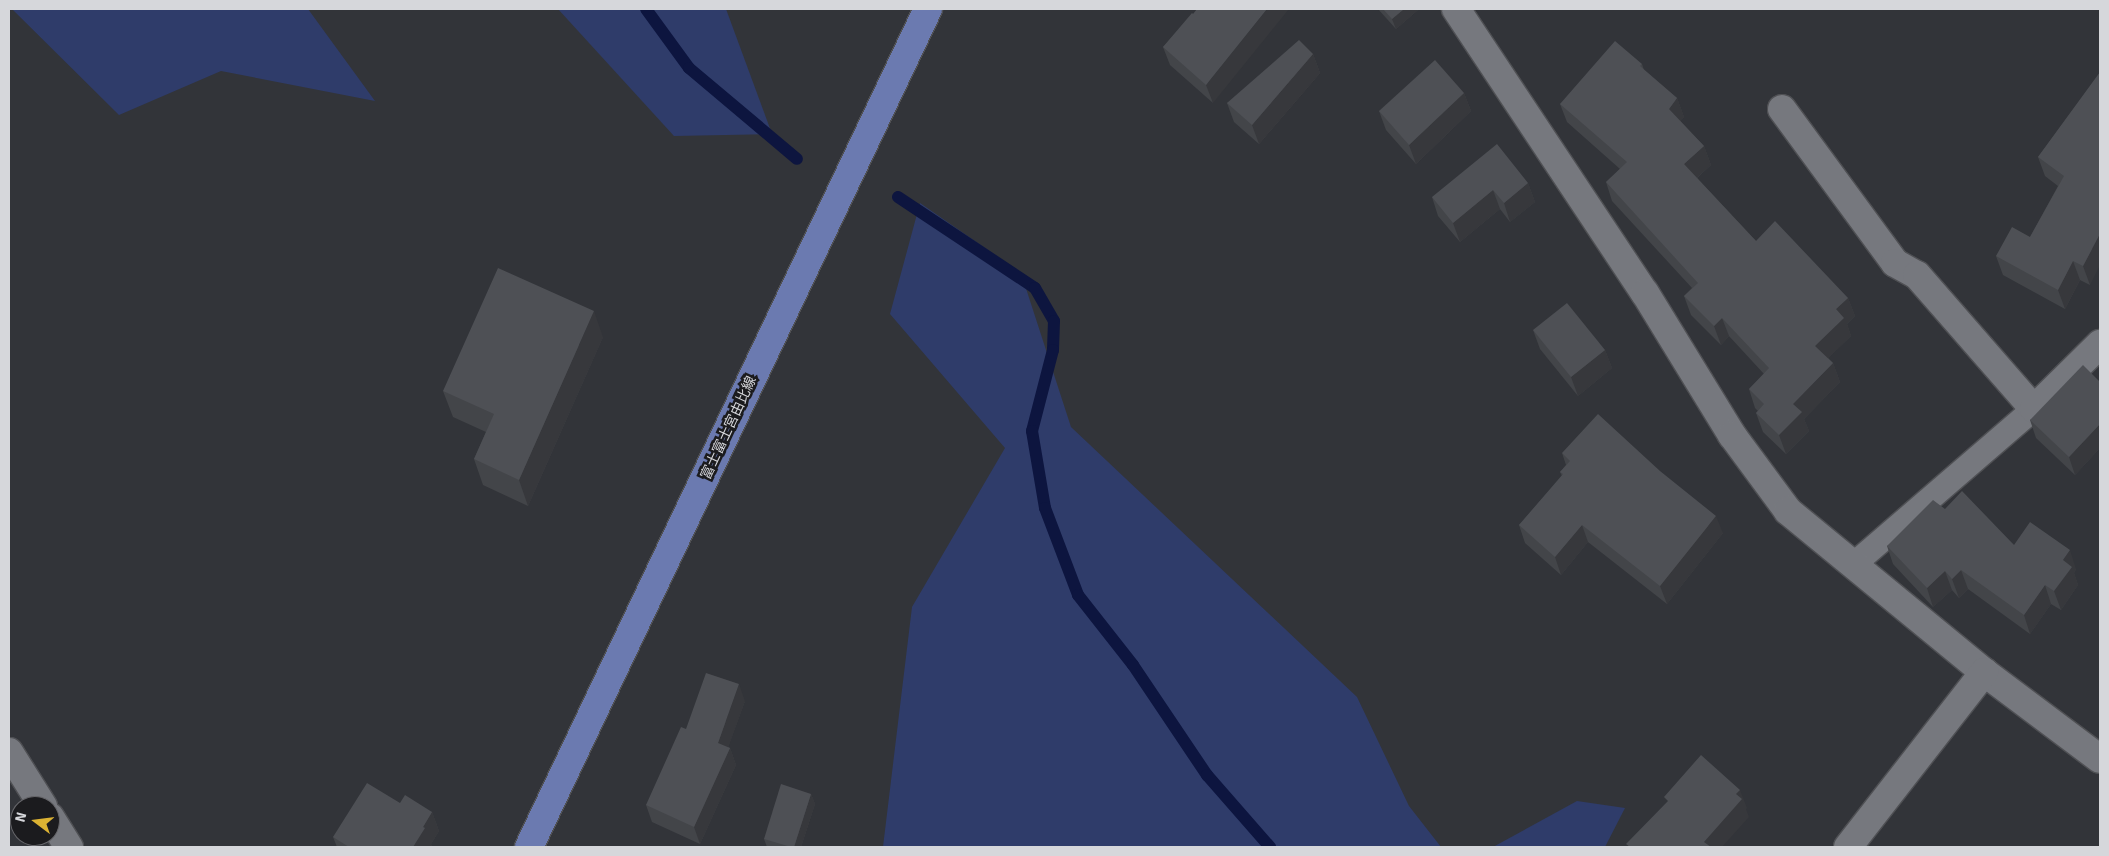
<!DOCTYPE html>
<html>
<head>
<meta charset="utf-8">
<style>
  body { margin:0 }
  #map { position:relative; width:2109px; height:856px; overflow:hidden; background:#323439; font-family:Signika,"Noto Sans JP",sans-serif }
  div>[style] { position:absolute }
  .green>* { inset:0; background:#2f3c6a }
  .stream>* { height:12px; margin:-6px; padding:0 6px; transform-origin:6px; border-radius:6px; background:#0d153f }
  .roads { filter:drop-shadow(1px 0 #4f5054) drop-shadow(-1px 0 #4f5054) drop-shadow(0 1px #4f5054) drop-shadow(0 -1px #4f5054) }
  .lane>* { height:24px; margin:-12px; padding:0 12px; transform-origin:12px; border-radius:12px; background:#76787e }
  .street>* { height:28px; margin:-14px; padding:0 14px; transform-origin:14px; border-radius:14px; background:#76787e }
  .primary>* { height:28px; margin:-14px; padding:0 14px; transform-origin:14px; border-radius:14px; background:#6b7ab0 }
  .wall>* { inset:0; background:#434549 }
  .shaded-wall>* { inset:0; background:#37383c }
  .building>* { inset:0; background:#4e5055 }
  span { translate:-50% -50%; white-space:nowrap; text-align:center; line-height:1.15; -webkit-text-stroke:5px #1b1b1e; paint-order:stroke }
  .street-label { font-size:14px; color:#d6d7db }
  .frame { position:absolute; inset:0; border:10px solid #d6d7db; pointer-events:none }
  .north { position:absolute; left:10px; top:796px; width:50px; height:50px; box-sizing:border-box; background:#1b1b1e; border:1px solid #66666a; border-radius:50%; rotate:285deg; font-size:14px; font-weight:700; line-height:20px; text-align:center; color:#d6d7db }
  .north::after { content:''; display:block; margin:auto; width:18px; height:22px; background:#dbb233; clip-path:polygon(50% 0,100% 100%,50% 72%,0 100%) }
</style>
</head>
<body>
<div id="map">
  <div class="green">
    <div style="clip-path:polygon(12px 9px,308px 9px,375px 101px,221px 71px,119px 115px)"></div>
    <div style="clip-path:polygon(558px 9px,726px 9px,772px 134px,674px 136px)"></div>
    <div style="clip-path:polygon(920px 203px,1021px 273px,1071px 427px,1357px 697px,1409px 806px,1441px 847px,883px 847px,912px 607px,1005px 448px,890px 314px)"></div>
    <div style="clip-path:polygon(1577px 801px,1625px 808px,1605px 847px,1493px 847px)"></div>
  </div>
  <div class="stream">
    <div style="left:646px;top:9px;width:73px;rotate:53.9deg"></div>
    <div style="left:689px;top:68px;width:141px;rotate:40.1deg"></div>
    <div style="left:898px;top:197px;width:164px;rotate:33.6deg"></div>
    <div style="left:1035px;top:288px;width:38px;rotate:60deg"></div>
    <div style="left:1054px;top:321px;width:29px;rotate:92deg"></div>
    <div style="left:1053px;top:350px;width:84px;rotate:104.5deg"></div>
    <div style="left:1032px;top:431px;width:78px;rotate:80.4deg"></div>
    <div style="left:1045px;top:508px;width:93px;rotate:69.2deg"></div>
    <div style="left:1078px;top:595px;width:89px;rotate:51.8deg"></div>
    <div style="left:1133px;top:665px;width:133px;rotate:56.1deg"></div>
    <div style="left:1207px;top:775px;width:96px;rotate:48.8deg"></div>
  </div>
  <div class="roads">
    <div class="lane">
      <div style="left:1853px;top:565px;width:239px;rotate:-40.8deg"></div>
    </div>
    <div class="street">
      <div style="left:1456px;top:9px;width:341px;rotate:56.4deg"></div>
      <div style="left:1645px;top:293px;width:167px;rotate:58.5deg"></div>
      <div style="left:1732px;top:435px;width:94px;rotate:53.6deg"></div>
      <div style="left:1788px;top:511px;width:254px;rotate:39.4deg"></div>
      <div style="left:1984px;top:672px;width:145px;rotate:36.9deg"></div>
      <div style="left:1782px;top:109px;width:191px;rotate:53.7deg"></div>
      <div style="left:1895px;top:263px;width:25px;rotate:29deg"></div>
      <div style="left:1917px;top:275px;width:178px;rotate:48.9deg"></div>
      <div style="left:2034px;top:409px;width:93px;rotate:-44.6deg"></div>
      <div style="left:9px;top:752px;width:64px;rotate:57.8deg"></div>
      <div style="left:50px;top:817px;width:36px;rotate:58deg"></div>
      <div style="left:1848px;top:847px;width:222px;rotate:-52.1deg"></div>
    </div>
    <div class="primary">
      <div style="left:529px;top:847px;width:928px;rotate:-64.54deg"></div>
    </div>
  </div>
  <div class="wall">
    <div style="clip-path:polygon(1378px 9px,1419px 9px,1396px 29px)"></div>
    <div style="clip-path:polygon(1193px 14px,1213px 103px,1170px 65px,1163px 47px)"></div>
    <div style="clip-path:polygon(1313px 54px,1320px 73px,1259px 144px,1234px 122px,1227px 103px)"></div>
    <div style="clip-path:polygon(1642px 64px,1644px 70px,1677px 98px,1684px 117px,1680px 121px,1704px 146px,1711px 165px,1697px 178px,1756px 241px,1848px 298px,1855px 316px,1847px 324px,1851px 336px,1828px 358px,1833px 363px,1840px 382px,1804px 419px,1809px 431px,1786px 454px,1763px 432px,1756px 413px,1758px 411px,1755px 408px,1749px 389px,1764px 374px,1729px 336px,1721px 345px,1691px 315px,1684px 296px,1692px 288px,1612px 201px,1606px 182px,1620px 169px,1567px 122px,1560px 104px)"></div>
    <div style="clip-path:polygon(2100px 69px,2090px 285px,2080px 280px,2065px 309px,2003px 275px,1996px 256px,2030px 237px,2058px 186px,2045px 176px,2038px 157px,2100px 73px,2099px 71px)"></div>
    <div style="clip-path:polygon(1464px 93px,1471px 111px,1416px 164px,1386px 130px,1379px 111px)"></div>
    <div style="clip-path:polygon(1528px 183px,1535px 202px,1510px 222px,1500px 209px,1460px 242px,1438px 216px,1432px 197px)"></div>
    <div style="clip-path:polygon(1533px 330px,1605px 350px,1612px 368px,1578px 396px,1540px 349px)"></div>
    <div style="clip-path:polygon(603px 337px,528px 506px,483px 485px,474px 459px,486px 432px,453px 417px,443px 391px)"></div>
    <div style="clip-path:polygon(2100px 382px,2100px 448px,2075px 475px,2036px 438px,2030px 420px)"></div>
    <div style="clip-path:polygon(1562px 453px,1723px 533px,1667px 604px,1588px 542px,1561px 575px,1525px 543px,1519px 525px,1562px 476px,1560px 472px,1566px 465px)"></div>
    <div style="clip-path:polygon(1945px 509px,2014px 545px,2076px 569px,2074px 573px,2078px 585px,2061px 610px,2051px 604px,2030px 634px,1968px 589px,1959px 598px,1952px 590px,1933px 607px,1893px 564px,1887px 546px)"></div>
    <div style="clip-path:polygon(745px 701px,728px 747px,730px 748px,736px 765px,700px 844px,652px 822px,646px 805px)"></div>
    <div style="clip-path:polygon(811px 794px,815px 804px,801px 847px,767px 847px,764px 839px)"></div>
    <div style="clip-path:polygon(400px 803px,432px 812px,439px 831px,431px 844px,432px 847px,337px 847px,333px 837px)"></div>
  </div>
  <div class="shaded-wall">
    <div style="clip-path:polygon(1267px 9px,1289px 9px,1213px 103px,1206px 85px)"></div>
    <div style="clip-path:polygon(1404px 9px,1419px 9px,1396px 29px,1392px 19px)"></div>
    <div style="clip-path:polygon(1313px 54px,1320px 73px,1259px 144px,1252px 125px)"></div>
    <div style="clip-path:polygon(1464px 93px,1471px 111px,1416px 164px,1409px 145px)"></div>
    <div style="clip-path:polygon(1677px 98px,1684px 117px,1675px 127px,1669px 109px)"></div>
    <div style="clip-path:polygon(1704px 146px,1711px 165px,1691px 183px,1684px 164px)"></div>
    <div style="clip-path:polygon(1528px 183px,1535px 202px,1510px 222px,1504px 203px)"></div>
    <div style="clip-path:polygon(1493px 190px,1500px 209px,1460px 242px,1453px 223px)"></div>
    <div style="clip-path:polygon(2100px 234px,2100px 265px,2090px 285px,2083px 266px)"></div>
    <div style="clip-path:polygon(2073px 261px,2080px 280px,2065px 309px,2058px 290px)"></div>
    <div style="clip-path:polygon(1848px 298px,1855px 316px,1847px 324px,1851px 336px,1822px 364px,1815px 346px,1836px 309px)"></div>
    <div style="clip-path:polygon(594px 311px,603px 337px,528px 506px,519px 480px)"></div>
    <div style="clip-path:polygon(1722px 318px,1729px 336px,1721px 345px,1714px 326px)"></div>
    <div style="clip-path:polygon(1605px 350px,1612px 368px,1578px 396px,1571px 377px)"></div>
    <div style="clip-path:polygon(1833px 363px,1840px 382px,1804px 419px,1809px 431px,1786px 454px,1779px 435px,1793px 404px)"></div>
    <div style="clip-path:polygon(2100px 424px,2100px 448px,2075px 475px,2069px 457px)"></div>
    <div style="clip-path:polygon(1716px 516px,1723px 533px,1667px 604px,1660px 586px)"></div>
    <div style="clip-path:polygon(1582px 525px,1588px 542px,1561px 575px,1555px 557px)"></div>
    <div style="clip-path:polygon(2070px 550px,2076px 569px,2074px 573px,2078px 585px,2061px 610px,2054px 591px,2063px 560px)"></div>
    <div style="clip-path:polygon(1961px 570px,1968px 589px,1959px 598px,1952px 579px)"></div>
    <div style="clip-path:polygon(1945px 571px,1952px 590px,1933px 607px,1927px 588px)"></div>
    <div style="clip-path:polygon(2045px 585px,2051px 604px,2030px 634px,2024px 615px)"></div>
    <div style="clip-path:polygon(739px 684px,745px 701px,724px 759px,718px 743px)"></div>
    <div style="clip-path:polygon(730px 748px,736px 765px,700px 844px,694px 827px)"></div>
    <div style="clip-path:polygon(1740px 790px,1747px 808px,1746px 809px,1749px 817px,1722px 847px,1706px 847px,1704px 842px,1736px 794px)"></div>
    <div style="clip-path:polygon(811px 794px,815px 804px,801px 847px,794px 847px)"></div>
    <div style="clip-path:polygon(432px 812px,439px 831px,431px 844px,432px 847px,413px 847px,423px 827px)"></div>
  </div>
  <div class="building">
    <div style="clip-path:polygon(1197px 9px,1267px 9px,1206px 85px,1163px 47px,1192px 13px,1193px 14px)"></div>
    <div style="clip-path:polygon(1383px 9px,1404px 9px,1392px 19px)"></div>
    <div style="clip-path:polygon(1299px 40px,1313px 54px,1252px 125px,1227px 103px)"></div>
    <div style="clip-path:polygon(1615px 41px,1642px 64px,1640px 66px,1677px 98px,1669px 109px,1704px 146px,1684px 164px,1756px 241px,1775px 221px,1848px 298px,1836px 309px,1844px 318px,1815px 346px,1833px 363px,1793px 404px,1802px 412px,1779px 435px,1756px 413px,1764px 404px,1749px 389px,1769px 368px,1722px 318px,1714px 326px,1684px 296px,1698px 283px,1606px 182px,1627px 162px,1560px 104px)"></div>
    <div style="clip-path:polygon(1435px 60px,1464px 93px,1409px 145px,1379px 111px)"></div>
    <div style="clip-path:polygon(2100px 72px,2100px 234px,2083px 266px,2073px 261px,2058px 290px,1996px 256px,2012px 227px,2030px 237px,2064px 176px,2038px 157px)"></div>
    <div style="clip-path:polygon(1497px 144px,1528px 183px,1504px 203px,1493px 190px,1453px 223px,1432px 197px)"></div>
    <div style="clip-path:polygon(498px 268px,594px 311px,519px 480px,474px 459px,494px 414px,443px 391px)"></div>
    <div style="clip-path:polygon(1567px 303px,1605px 350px,1571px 377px,1533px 330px)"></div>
    <div style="clip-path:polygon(2083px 365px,2100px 382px,2100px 424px,2069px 457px,2030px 420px)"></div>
    <div style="clip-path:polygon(1598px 414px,1660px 471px,1716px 516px,1660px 586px,1582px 525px,1555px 557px,1519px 525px,1563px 474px,1560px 472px,1570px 461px,1562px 453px)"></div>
    <div style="clip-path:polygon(1962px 491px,2014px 545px,2030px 522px,2070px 550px,2063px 560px,2072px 567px,2054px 591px,2045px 585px,2024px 615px,1961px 570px,1952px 579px,1945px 571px,1927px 588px,1887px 546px,1933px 500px,1945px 509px)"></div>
    <div style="clip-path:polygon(706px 673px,739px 684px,718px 743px,730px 748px,694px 827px,646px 805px,681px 727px,686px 729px)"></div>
    <div style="clip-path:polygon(1701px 755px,1740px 790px,1736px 794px,1742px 799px,1704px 842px,1711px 847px,1630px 847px,1626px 844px,1668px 801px,1664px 797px)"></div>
    <div style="clip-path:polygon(367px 783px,400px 803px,405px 795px,432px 812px,423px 827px,425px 828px,413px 847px,349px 847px,333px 837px)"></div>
    <div style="clip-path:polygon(781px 784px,811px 794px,794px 847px,791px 847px,764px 839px)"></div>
  </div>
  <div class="street-label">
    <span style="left:729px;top:428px;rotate:-65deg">富士富士宮由比線</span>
  </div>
  <div class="frame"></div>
  <div class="north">N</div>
</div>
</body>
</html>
